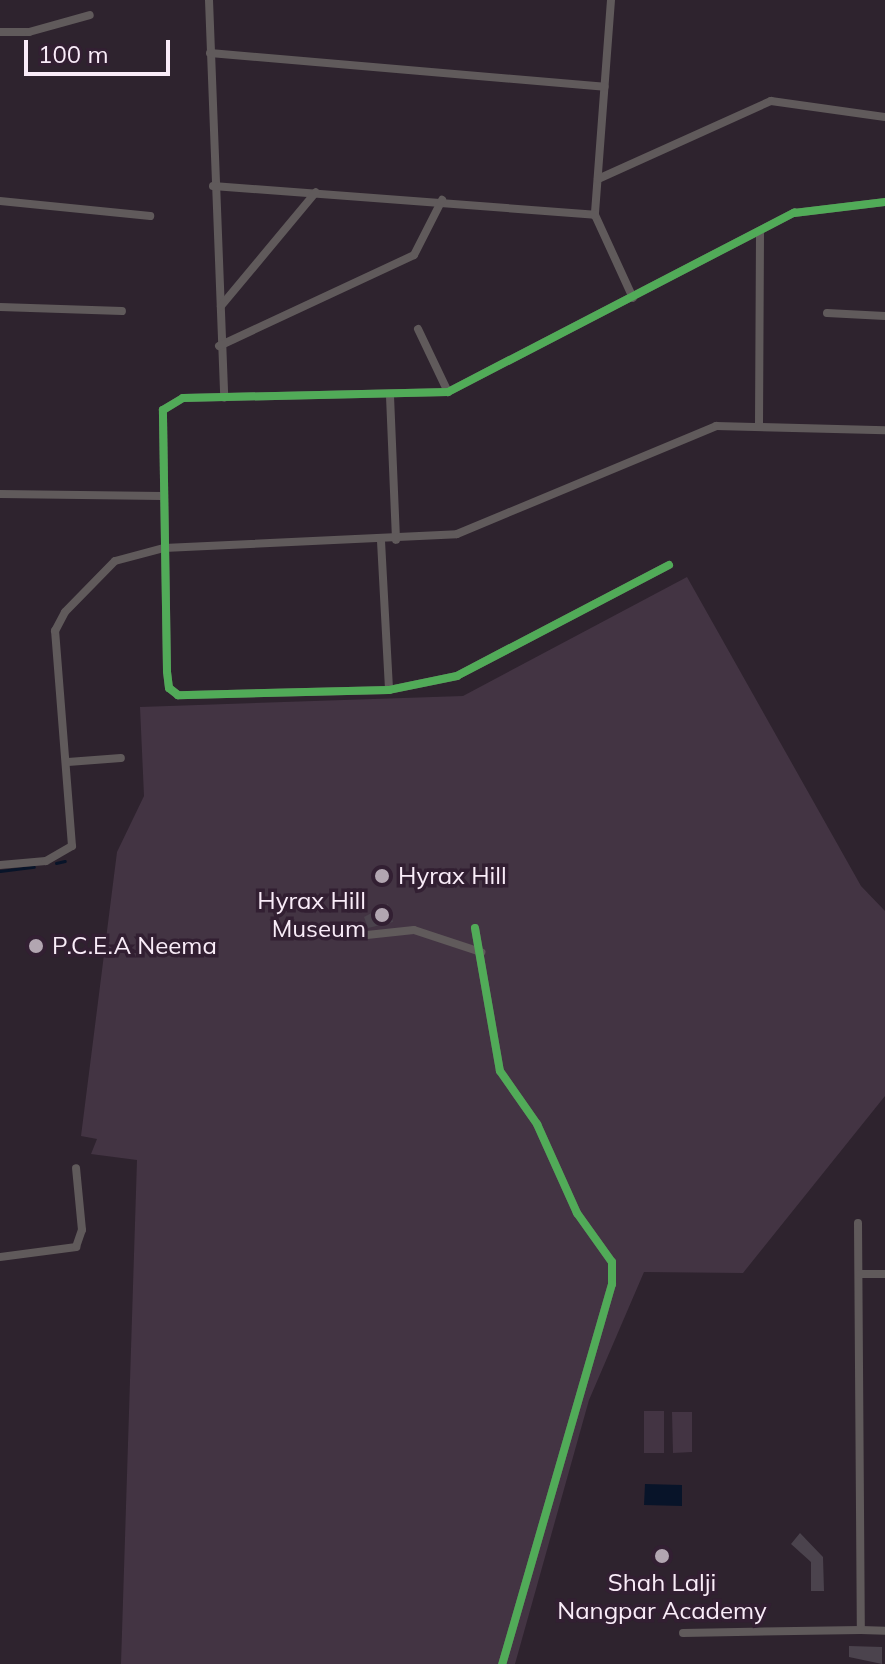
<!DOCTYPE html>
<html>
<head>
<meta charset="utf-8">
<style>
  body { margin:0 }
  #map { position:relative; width:885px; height:1664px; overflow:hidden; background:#2e232e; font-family:Mulish,sans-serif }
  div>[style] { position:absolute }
  .green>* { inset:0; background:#433443 }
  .water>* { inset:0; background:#081429 }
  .stream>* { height:3px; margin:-1.5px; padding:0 1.5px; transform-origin:1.5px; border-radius:1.5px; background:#081429 }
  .building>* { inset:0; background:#4b434d }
  .street>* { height:8px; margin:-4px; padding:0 4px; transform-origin:4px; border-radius:4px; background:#605a5b }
  .cycleway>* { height:8px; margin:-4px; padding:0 4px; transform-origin:4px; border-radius:4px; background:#51ab58 }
  .dots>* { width:22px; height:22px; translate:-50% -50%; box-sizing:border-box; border:4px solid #321f32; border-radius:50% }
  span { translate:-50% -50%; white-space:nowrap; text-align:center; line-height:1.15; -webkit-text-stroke:7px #321f32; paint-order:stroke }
  .poi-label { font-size:24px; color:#f9ecf8 }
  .left { translate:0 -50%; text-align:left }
  .right { translate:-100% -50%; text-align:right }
  .scale { position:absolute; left:24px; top:40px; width:146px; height:36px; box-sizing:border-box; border:4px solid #f9ecf8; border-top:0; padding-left:10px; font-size:24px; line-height:28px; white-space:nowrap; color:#f9ecf8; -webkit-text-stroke:6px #321f32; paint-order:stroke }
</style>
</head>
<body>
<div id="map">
  <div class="green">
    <div style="clip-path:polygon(687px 577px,861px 886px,885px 911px,885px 1096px,743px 1273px,644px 1272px,589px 1400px,515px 1664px,121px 1664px,137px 1160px,91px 1154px,97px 1139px,81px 1136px,117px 852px,144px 796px,140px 707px,463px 696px)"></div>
    <div style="clip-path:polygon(644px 1411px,664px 1411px,664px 1453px,644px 1453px)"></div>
    <div style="clip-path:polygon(672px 1412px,692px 1412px,692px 1452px,673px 1453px)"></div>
  </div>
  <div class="water">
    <div style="clip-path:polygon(645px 1484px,682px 1485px,682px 1506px,644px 1505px)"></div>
  </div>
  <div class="stream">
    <div style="left:56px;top:863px;width:9px;rotate:-13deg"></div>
    <div style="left:0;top:871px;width:34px;rotate:-7deg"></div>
  </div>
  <div class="building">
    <div style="clip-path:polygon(388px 904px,393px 922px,368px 928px,364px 917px)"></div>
    <div style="clip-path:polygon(800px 1533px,823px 1557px,824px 1591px,811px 1591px,811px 1562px,791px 1544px)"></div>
    <div style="clip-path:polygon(849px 1646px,882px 1647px,882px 1664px,849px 1657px)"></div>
  </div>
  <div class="street">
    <div style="left:209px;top:0;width:398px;rotate:87.8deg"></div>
    <div style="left:611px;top:0;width:216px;rotate:94.3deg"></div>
    <div style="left:595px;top:215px;width:91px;rotate:65.4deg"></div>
    <div style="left:0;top:32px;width:29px"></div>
    <div style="left:29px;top:32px;width:63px;rotate:-15.6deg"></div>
    <div style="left:210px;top:53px;width:396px;rotate:4.9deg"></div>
    <div style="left:598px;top:179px;width:190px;rotate:-24.3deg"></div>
    <div style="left:771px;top:101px;width:115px;rotate:8deg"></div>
    <div style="left:213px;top:186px;width:383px;rotate:4.3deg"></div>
    <div style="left:0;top:201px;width:151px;rotate:5.7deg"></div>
    <div style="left:221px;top:306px;width:148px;rotate:-50.2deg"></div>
    <div style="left:0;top:307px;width:122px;rotate:1.9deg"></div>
    <div style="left:827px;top:313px;width:58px;rotate:3deg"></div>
    <div style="left:418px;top:329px;width:70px;rotate:64.5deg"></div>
    <div style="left:219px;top:346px;width:215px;rotate:-25deg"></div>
    <div style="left:414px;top:255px;width:62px;rotate:-63deg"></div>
    <div style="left:390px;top:396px;width:144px;rotate:87.6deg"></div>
    <div style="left:759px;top:425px;width:193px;rotate:-89.7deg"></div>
    <div style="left:0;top:494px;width:162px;rotate:0.7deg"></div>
    <div style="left:381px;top:541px;width:149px;rotate:86.9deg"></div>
    <div style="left:669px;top:565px;width:239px;rotate:152.4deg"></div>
    <div style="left:457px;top:676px;width:69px;rotate:168.4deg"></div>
    <div style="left:389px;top:690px;width:211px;rotate:178.6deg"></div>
    <div style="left:178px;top:695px;width:11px;rotate:-142deg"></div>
    <div style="left:169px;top:688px;width:17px;rotate:-97deg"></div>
    <div style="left:167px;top:671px;width:261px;rotate:-90.9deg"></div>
    <div style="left:163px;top:410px;width:23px;rotate:-31deg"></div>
    <div style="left:183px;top:398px;width:265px;rotate:-1.3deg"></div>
    <div style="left:448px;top:392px;width:390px;rotate:-27.4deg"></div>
    <div style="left:794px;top:213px;width:92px;rotate:-6.9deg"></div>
    <div style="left:68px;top:762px;width:53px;rotate:-4.3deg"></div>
    <div style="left:0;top:865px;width:46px;rotate:-5deg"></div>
    <div style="left:46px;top:861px;width:30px;rotate:-30deg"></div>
    <div style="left:72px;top:846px;width:216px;rotate:-94.5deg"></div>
    <div style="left:55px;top:631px;width:21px;rotate:-62deg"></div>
    <div style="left:65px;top:612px;width:71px;rotate:-45.6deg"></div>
    <div style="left:115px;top:561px;width:51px;rotate:-14.9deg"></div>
    <div style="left:164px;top:548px;width:293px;rotate:-2.7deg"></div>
    <div style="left:457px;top:534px;width:281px;rotate:-22.6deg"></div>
    <div style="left:716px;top:426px;width:169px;rotate:1.4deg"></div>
    <div style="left:475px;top:928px;width:145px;rotate:80.1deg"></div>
    <div style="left:500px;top:1071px;width:65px;rotate:55.1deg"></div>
    <div style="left:537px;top:1124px;width:98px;rotate:65.8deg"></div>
    <div style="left:577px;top:1213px;width:60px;rotate:54.5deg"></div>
    <div style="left:612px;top:1262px;width:22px;rotate:90deg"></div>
    <div style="left:612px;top:1284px;width:396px;rotate:106.1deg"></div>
    <div style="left:367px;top:935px;width:47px;rotate:-6.1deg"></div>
    <div style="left:414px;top:930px;width:71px;rotate:18.2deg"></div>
    <div style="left:858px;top:1223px;width:407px;rotate:89.6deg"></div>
    <div style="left:861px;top:1630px;width:24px;rotate:2deg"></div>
    <div style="left:0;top:1257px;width:77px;rotate:-7.5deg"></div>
    <div style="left:76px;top:1247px;width:18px;rotate:-71deg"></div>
    <div style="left:82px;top:1230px;width:62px;rotate:-95.5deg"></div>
    <div style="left:860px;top:1274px;width:25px"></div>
    <div style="left:683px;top:1633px;width:178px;rotate:-1deg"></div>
  </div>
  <div class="cycleway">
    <div style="left:669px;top:565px;width:239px;rotate:152.4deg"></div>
    <div style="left:457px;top:676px;width:69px;rotate:168.4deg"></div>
    <div style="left:389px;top:690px;width:211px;rotate:178.6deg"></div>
    <div style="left:178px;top:695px;width:11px;rotate:-142deg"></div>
    <div style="left:169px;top:688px;width:17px;rotate:-97deg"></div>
    <div style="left:167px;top:671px;width:261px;rotate:-90.9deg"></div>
    <div style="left:163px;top:410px;width:23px;rotate:-31deg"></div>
    <div style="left:183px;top:398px;width:265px;rotate:-1.3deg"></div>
    <div style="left:448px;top:392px;width:390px;rotate:-27.4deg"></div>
    <div style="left:794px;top:213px;width:92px;rotate:-6.9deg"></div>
    <div style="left:475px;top:928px;width:145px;rotate:80.1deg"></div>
    <div style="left:500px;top:1071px;width:65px;rotate:55.1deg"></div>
    <div style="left:537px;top:1124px;width:98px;rotate:65.8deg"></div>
    <div style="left:577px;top:1213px;width:60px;rotate:54.5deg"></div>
    <div style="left:612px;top:1262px;width:22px;rotate:90deg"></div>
    <div style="left:612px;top:1284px;width:396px;rotate:106.1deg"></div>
  </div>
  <div class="dots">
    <div style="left:382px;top:876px;background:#b2a6b1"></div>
    <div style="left:382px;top:915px;background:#b2a6b1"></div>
    <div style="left:36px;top:946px;background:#b2a6b1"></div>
    <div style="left:662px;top:1556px;background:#b2a6b1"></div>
  </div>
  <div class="poi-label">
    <span class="left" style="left:398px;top:876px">Hyrax Hill</span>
    <span class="right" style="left:366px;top:915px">Hyrax Hill<br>Museum</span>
    <span class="left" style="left:52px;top:946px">P.C.E.A Neema</span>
    <span style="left:662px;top:1597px">Shah Lalji<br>Nangpar Academy</span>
  </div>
  <div class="scale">100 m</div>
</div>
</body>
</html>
